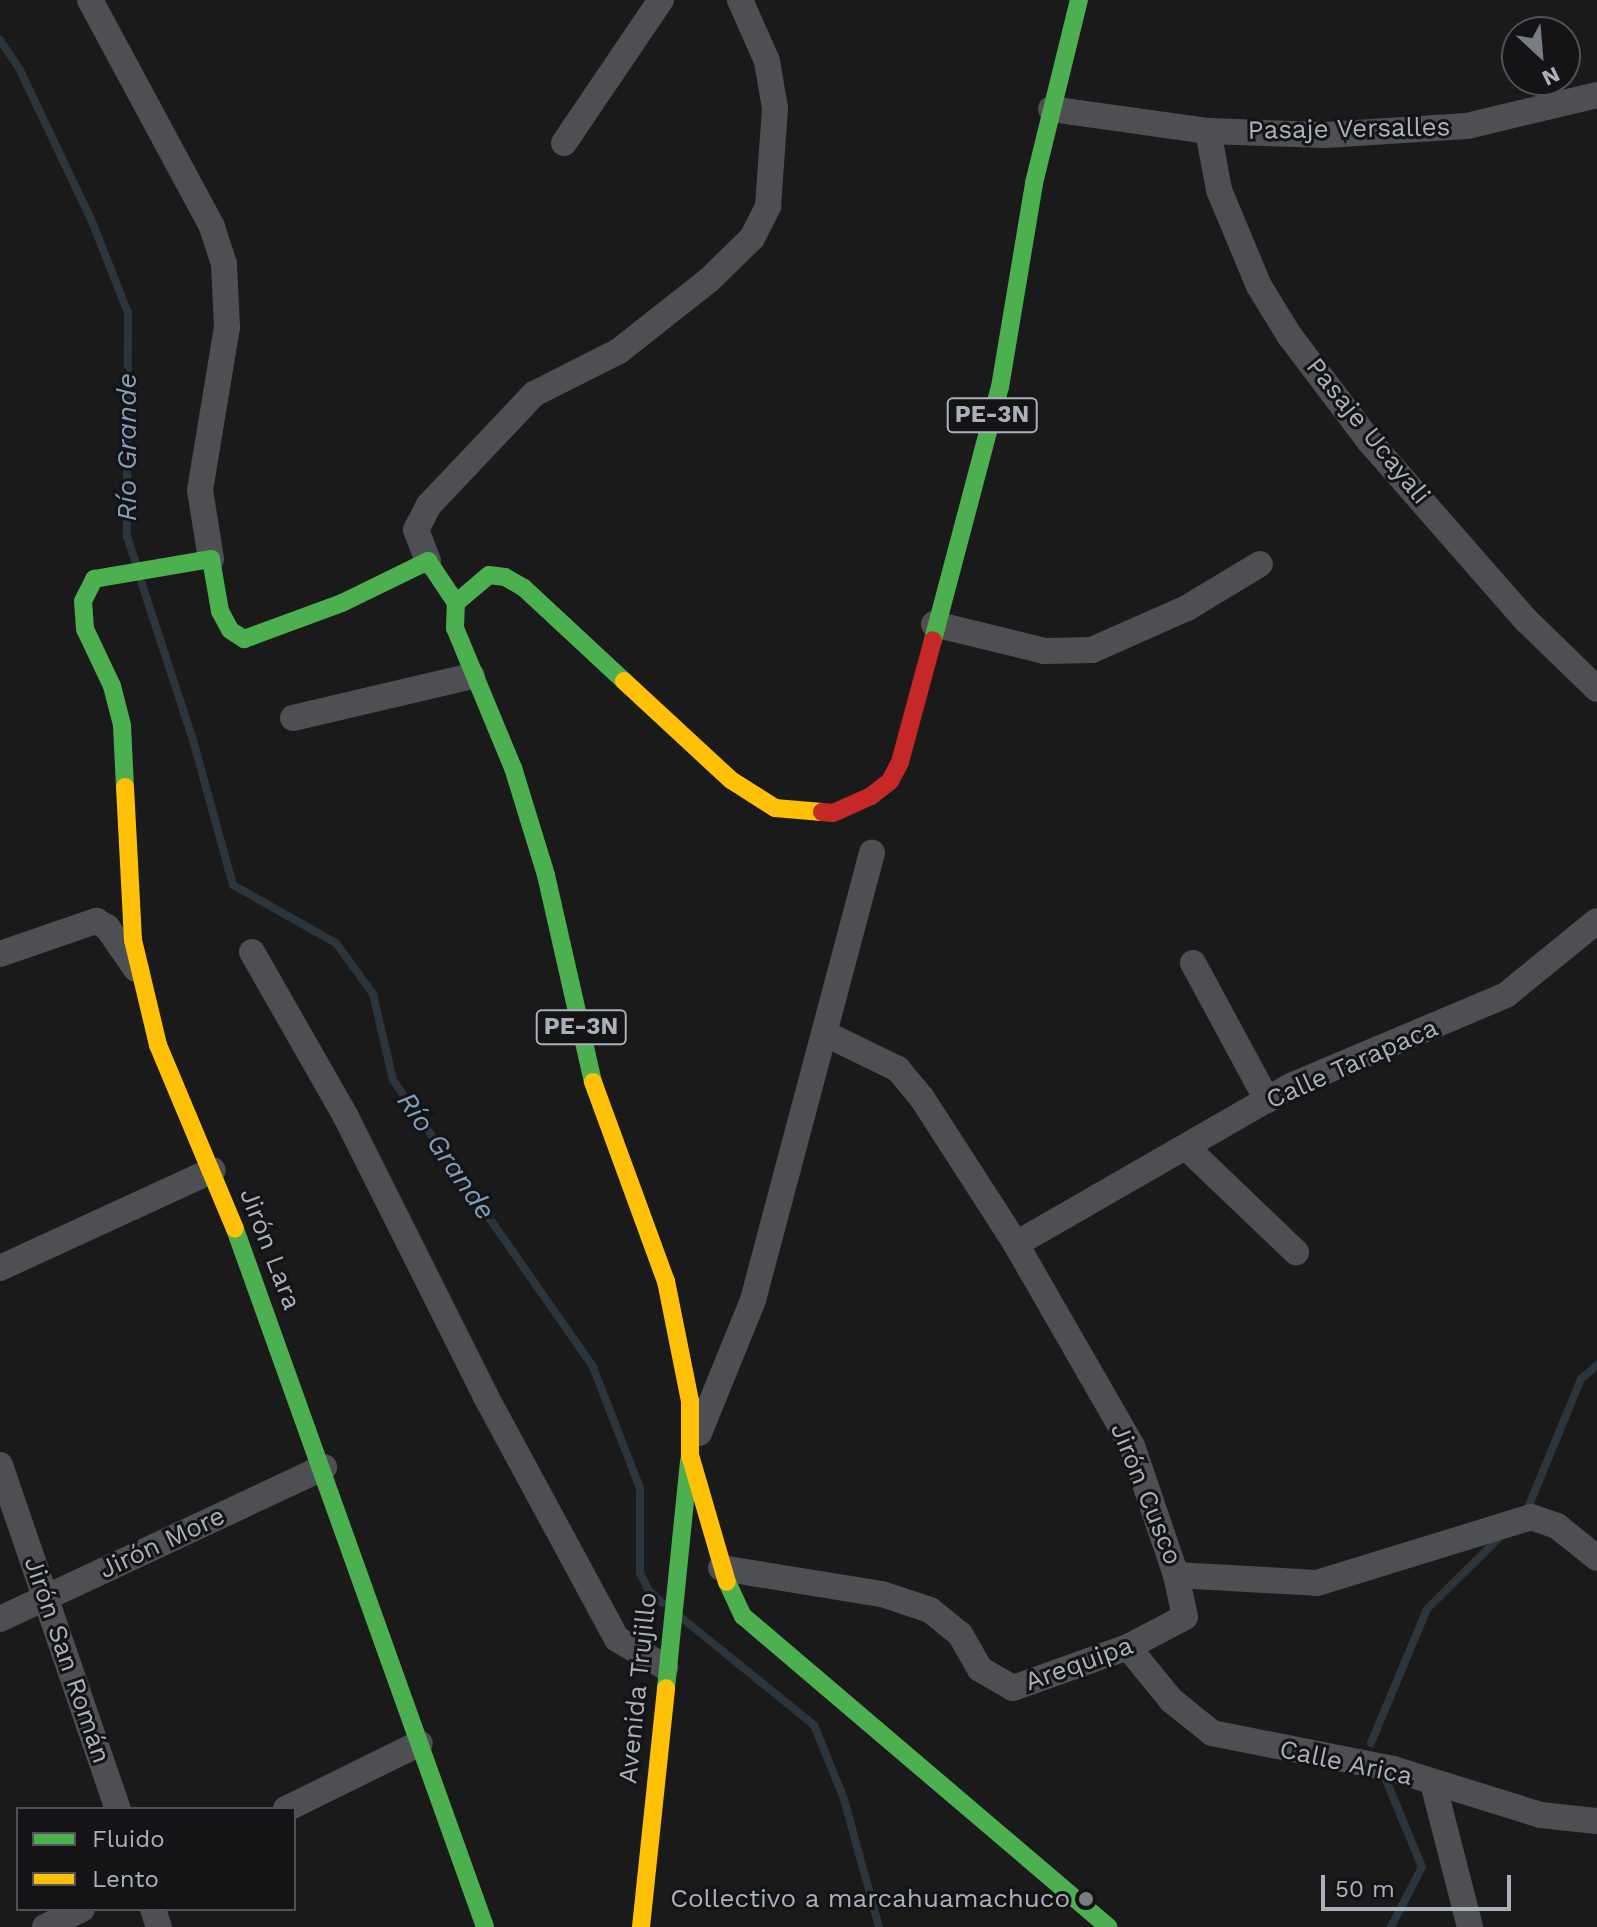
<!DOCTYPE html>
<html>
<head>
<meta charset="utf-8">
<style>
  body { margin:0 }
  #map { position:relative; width:1597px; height:1927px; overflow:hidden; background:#1a1a1a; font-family:"Work Sans",sans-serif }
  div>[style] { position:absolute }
  .stream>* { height:8px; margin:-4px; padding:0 4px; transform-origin:4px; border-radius:4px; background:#2b353d }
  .street>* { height:26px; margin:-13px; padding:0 13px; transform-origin:13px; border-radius:13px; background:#4e4f53 }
  .fast>* { height:18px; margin:-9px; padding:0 9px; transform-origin:9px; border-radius:9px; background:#4caf50 }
  .slow>* { height:18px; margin:-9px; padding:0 9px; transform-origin:9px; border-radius:9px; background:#ffc107 }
  .jam>* { height:18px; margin:-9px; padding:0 9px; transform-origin:9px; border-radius:9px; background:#c62828 }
  .dots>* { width:22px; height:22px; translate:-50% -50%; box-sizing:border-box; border:4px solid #141416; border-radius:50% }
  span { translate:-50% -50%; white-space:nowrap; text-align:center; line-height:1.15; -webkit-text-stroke:6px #141416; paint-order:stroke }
  .shield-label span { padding:2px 6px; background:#141416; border:2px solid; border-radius:6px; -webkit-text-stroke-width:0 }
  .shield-label { font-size:24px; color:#aab0bc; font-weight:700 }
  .street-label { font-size:26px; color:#aab0bc }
  .poi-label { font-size:26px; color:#aab0bc }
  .right { translate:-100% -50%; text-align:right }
  .water-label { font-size:28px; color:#7e9eba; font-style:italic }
  .legend { position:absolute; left:16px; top:1807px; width:280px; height:104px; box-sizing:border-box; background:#141416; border:2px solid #505258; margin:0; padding:10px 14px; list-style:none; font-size:24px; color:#aab0bc }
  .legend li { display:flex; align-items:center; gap:16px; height:40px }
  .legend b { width:40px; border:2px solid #505258 }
  .north { position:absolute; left:1501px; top:16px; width:80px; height:80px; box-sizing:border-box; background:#141416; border:2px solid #505258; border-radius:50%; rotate:154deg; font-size:22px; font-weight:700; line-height:32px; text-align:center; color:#aab0bc }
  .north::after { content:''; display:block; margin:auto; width:28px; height:36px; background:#787c83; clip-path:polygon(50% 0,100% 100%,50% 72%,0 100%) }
  .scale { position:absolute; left:1321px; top:1875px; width:190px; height:36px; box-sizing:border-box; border:4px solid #aab0bc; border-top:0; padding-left:10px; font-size:24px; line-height:28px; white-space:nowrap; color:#aab0bc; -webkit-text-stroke:6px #141416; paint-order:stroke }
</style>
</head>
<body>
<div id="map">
  <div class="stream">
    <div style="left:0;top:40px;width:36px;rotate:56deg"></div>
    <div style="left:20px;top:70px;width:170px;rotate:64.6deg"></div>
    <div style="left:93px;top:224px;width:96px;rotate:68.5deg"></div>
    <div style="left:128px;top:313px;width:223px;rotate:90.3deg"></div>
    <div style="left:127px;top:536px;width:29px;rotate:72deg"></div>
    <div style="left:141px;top:581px;width:167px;rotate:71.9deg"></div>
    <div style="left:193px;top:740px;width:150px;rotate:74.6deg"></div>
    <div style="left:233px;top:885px;width:118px;rotate:29.4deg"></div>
    <div style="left:336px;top:943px;width:63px;rotate:54deg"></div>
    <div style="left:373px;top:994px;width:88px;rotate:76.9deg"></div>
    <div style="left:393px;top:1080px;width:350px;rotate:55.1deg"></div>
    <div style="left:593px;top:1367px;width:130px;rotate:68.8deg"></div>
    <div style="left:640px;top:1488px;width:85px;rotate:90deg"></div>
    <div style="left:640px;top:1573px;width:20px;rotate:63deg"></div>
    <div style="left:649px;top:1591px;width:18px;rotate:41deg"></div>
    <div style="left:1527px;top:1510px;width:142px;rotate:-67.6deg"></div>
    <div style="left:1581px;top:1379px;width:21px;rotate:-41deg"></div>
    <div style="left:683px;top:1619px;width:169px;rotate:39deg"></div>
    <div style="left:814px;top:1725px;width:80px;rotate:67.9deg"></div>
    <div style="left:844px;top:1799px;width:133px;rotate:74.7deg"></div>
    <div style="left:1371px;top:1743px;width:145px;rotate:-67.3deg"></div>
    <div style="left:1427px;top:1609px;width:107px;rotate:-44.6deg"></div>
    <div style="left:1386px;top:1780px;width:94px;rotate:67.5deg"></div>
    <div style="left:1422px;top:1867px;width:68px;rotate:117.3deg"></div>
  </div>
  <div class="street">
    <div style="left:90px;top:0;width:258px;rotate:61.7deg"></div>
    <div style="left:212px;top:227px;width:39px;rotate:72deg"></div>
    <div style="left:224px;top:264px;width:63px;rotate:87.3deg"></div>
    <div style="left:227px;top:327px;width:165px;rotate:99.4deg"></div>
    <div style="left:200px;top:490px;width:70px;rotate:80.9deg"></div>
    <div style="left:1051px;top:109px;width:159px;rotate:8deg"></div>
    <div style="left:1208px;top:131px;width:117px;rotate:2deg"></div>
    <div style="left:1325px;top:135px;width:142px;rotate:-3.6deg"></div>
    <div style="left:1467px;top:126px;width:134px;rotate:-13.4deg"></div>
    <div style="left:1208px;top:131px;width:60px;rotate:79.4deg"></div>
    <div style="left:1219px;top:190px;width:104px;rotate:67.4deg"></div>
    <div style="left:1259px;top:286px;width:57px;rotate:58.5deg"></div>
    <div style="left:1289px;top:335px;width:134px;rotate:52.9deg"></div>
    <div style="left:1370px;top:442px;width:237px;rotate:48.8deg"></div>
    <div style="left:1526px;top:620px;width:99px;rotate:44.2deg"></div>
    <div style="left:564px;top:143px;width:173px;rotate:-55.9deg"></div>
    <div style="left:428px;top:561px;width:33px;rotate:-111deg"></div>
    <div style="left:416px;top:530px;width:28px;rotate:-63deg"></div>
    <div style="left:429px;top:505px;width:153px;rotate:-46.6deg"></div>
    <div style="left:534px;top:394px;width:95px;rotate:-26.8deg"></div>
    <div style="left:619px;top:351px;width:115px;rotate:-38.3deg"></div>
    <div style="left:709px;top:280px;width:60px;rotate:-44.3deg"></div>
    <div style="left:752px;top:238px;width:36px;rotate:-63deg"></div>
    <div style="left:768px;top:206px;width:98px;rotate:-85.9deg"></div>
    <div style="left:775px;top:108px;width:48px;rotate:-99.7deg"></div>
    <div style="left:767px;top:61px;width:67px;rotate:-113.9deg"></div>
    <div style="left:934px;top:624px;width:114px;rotate:13.7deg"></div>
    <div style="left:1045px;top:651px;width:47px;rotate:-1.2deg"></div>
    <div style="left:1092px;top:650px;width:104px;rotate:-23.9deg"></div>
    <div style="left:1187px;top:608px;width:85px;rotate:-31.1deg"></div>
    <div style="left:293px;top:718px;width:184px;rotate:-13.2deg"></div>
    <div style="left:252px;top:952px;width:190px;rotate:60.3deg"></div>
    <div style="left:346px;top:1117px;width:311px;rotate:63.4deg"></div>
    <div style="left:485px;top:1395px;width:277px;rotate:61.6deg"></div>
    <div style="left:617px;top:1639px;width:56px;rotate:30.3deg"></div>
    <div style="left:0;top:954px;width:102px;rotate:-19deg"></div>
    <div style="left:96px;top:921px;width:13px;rotate:29deg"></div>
    <div style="left:107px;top:927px;width:51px;rotate:55.4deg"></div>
    <div style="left:1193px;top:963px;width:156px;rotate:61.6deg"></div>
    <div style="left:1187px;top:1148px;width:151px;rotate:43.7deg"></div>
    <div style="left:1016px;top:1244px;width:319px;rotate:-29.9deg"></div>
    <div style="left:1293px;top:1085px;width:231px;rotate:-22.9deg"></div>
    <div style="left:1506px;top:995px;width:117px;rotate:-39.1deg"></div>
    <div style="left:0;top:1268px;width:234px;rotate:-24.7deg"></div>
    <div style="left:699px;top:1433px;width:144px;rotate:-67.9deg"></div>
    <div style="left:753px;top:1300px;width:463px;rotate:-75.1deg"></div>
    <div style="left:0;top:1465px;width:364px;rotate:71.1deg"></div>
    <div style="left:721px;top:1568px;width:163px;rotate:9.2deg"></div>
    <div style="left:882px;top:1594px;width:51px;rotate:18.4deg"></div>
    <div style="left:930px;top:1610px;width:38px;rotate:39deg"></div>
    <div style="left:960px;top:1634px;width:40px;rotate:60.3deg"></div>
    <div style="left:980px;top:1669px;width:38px;rotate:30deg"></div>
    <div style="left:1013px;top:1688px;width:122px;rotate:-19.6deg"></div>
    <div style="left:1128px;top:1647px;width:64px;rotate:-27.8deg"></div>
    <div style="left:1185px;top:1617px;width:43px;rotate:-102.1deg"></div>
    <div style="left:1176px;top:1575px;width:136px;rotate:-108.8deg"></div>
    <div style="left:1132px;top:1446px;width:233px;rotate:-119.9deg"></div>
    <div style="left:1016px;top:1244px;width:174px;rotate:-122.8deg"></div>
    <div style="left:922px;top:1098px;width:38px;rotate:-130deg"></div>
    <div style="left:898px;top:1069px;width:82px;rotate:-154.1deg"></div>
    <div style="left:1176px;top:1575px;width:141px;rotate:3.2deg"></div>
    <div style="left:1317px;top:1583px;width:224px;rotate:-17.1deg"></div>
    <div style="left:1531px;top:1517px;width:28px;rotate:19deg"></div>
    <div style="left:1557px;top:1526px;width:51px;rotate:38.7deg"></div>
    <div style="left:0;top:1619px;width:358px;rotate:-25.1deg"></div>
    <div style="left:1128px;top:1647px;width:68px;rotate:50.9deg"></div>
    <div style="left:1171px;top:1700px;width:53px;rotate:38.8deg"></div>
    <div style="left:1212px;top:1733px;width:185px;rotate:11.2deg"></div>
    <div style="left:1393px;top:1769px;width:155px;rotate:17.3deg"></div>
    <div style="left:1541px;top:1815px;width:56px;rotate:6.1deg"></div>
    <div style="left:1433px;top:1783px;width:149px;rotate:75.6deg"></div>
    <div style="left:286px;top:1809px;width:149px;rotate:-26.2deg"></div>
    <div style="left:153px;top:1909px;width:19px;rotate:72deg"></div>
    <div style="left:45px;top:1927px;width:41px;rotate:-25.9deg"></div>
  </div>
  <div class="fast">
    <div style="left:933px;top:640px;width:262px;rotate:-75.2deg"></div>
    <div style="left:1000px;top:387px;width:207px;rotate:-80.5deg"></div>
    <div style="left:1034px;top:183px;width:188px;rotate:-76.2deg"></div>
    <div style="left:125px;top:787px;width:62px;rotate:-92.8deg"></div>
    <div style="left:122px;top:725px;width:40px;rotate:-104.4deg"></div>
    <div style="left:112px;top:686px;width:63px;rotate:-115.3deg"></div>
    <div style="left:85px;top:629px;width:28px;rotate:-94deg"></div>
    <div style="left:83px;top:601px;width:25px;rotate:-63deg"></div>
    <div style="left:94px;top:579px;width:119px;rotate:-9.7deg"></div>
    <div style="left:211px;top:559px;width:53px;rotate:80.2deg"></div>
    <div style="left:220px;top:611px;width:21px;rotate:62deg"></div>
    <div style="left:230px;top:630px;width:17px;rotate:33deg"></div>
    <div style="left:244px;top:639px;width:104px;rotate:-20.2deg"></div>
    <div style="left:342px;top:603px;width:96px;rotate:-26deg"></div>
    <div style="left:428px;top:561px;width:50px;rotate:56.3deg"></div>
    <div style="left:593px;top:1082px;width:212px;rotate:-102.8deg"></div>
    <div style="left:546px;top:875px;width:112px;rotate:-107.1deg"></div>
    <div style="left:513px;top:768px;width:152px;rotate:-112.5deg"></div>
    <div style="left:455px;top:628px;width:25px;rotate:-88deg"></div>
    <div style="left:456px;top:603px;width:43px;rotate:-40.3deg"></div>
    <div style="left:489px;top:575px;width:16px;rotate:7deg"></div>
    <div style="left:505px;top:577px;width:22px;rotate:30deg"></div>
    <div style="left:524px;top:588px;width:137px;rotate:42.9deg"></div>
    <div style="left:235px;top:1229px;width:741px;rotate:70.29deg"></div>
    <div style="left:727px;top:1582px;width:38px;rotate:65deg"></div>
    <div style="left:743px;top:1616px;width:480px;rotate:40.4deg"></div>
    <div style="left:666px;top:1688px;width:229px;rotate:-84.2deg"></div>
  </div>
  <div class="slow">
    <div style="left:624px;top:681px;width:146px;rotate:42.8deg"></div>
    <div style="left:731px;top:780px;width:52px;rotate:32.5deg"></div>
    <div style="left:775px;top:808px;width:47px;rotate:4.9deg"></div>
    <div style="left:125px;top:787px;width:153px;rotate:87deg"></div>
    <div style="left:133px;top:940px;width:108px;rotate:76.6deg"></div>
    <div style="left:158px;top:1045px;width:199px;rotate:67.3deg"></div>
    <div style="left:593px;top:1082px;width:212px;rotate:69.9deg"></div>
    <div style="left:666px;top:1281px;width:122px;rotate:78.7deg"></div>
    <div style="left:690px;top:1401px;width:54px;rotate:90deg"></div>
    <div style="left:690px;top:1455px;width:132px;rotate:73.8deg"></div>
    <div style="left:641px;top:1927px;width:240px;rotate:-84deg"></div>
  </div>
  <div class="jam">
    <div style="left:822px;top:812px;width:11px;rotate:5deg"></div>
    <div style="left:833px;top:813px;width:42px;rotate:-24.1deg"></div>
    <div style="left:871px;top:796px;width:24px;rotate:-38deg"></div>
    <div style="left:890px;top:781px;width:21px;rotate:-62deg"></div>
    <div style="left:900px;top:762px;width:126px;rotate:-74.9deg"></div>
  </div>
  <div class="dots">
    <div style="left:1086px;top:1899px;background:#787c83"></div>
  </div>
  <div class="shield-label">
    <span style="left:992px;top:415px">PE-3N</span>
    <span style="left:581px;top:1027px">PE-3N</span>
  </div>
  <div class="street-label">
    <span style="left:1349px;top:129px;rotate:-1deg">Pasaje Versalles</span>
    <span style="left:1368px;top:431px;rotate:51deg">Pasaje Ucayali</span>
    <span style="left:1352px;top:1064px;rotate:-24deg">Calle Tarapaca</span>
    <span style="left:270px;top:1249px;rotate:69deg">Jirón Lara</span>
    <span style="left:1146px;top:1494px;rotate:68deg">Jirón Cusco</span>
    <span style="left:162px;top:1543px;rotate:-25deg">Jirón More</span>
    <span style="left:67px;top:1660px;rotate:71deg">Jirón San Román</span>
    <span style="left:1079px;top:1664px;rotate:-20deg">Arequipa</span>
    <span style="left:638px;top:1688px;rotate:-84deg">Avenida Trujillo</span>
    <span style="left:1346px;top:1763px;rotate:12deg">Calle Arica</span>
  </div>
  <div class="poi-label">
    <span class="right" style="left:1070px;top:1899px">Collectivo a marcahuamachuco</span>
  </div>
  <div class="water-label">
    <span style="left:127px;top:447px;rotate:-90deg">Río Grande</span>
    <span style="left:446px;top:1156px;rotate:55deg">Río Grande</span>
  </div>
  <ul class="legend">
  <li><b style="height:10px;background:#4caf50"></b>Fluido</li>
  <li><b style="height:10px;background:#ffc107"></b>Lento</li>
  </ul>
  <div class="north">N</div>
  <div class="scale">50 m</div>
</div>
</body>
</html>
